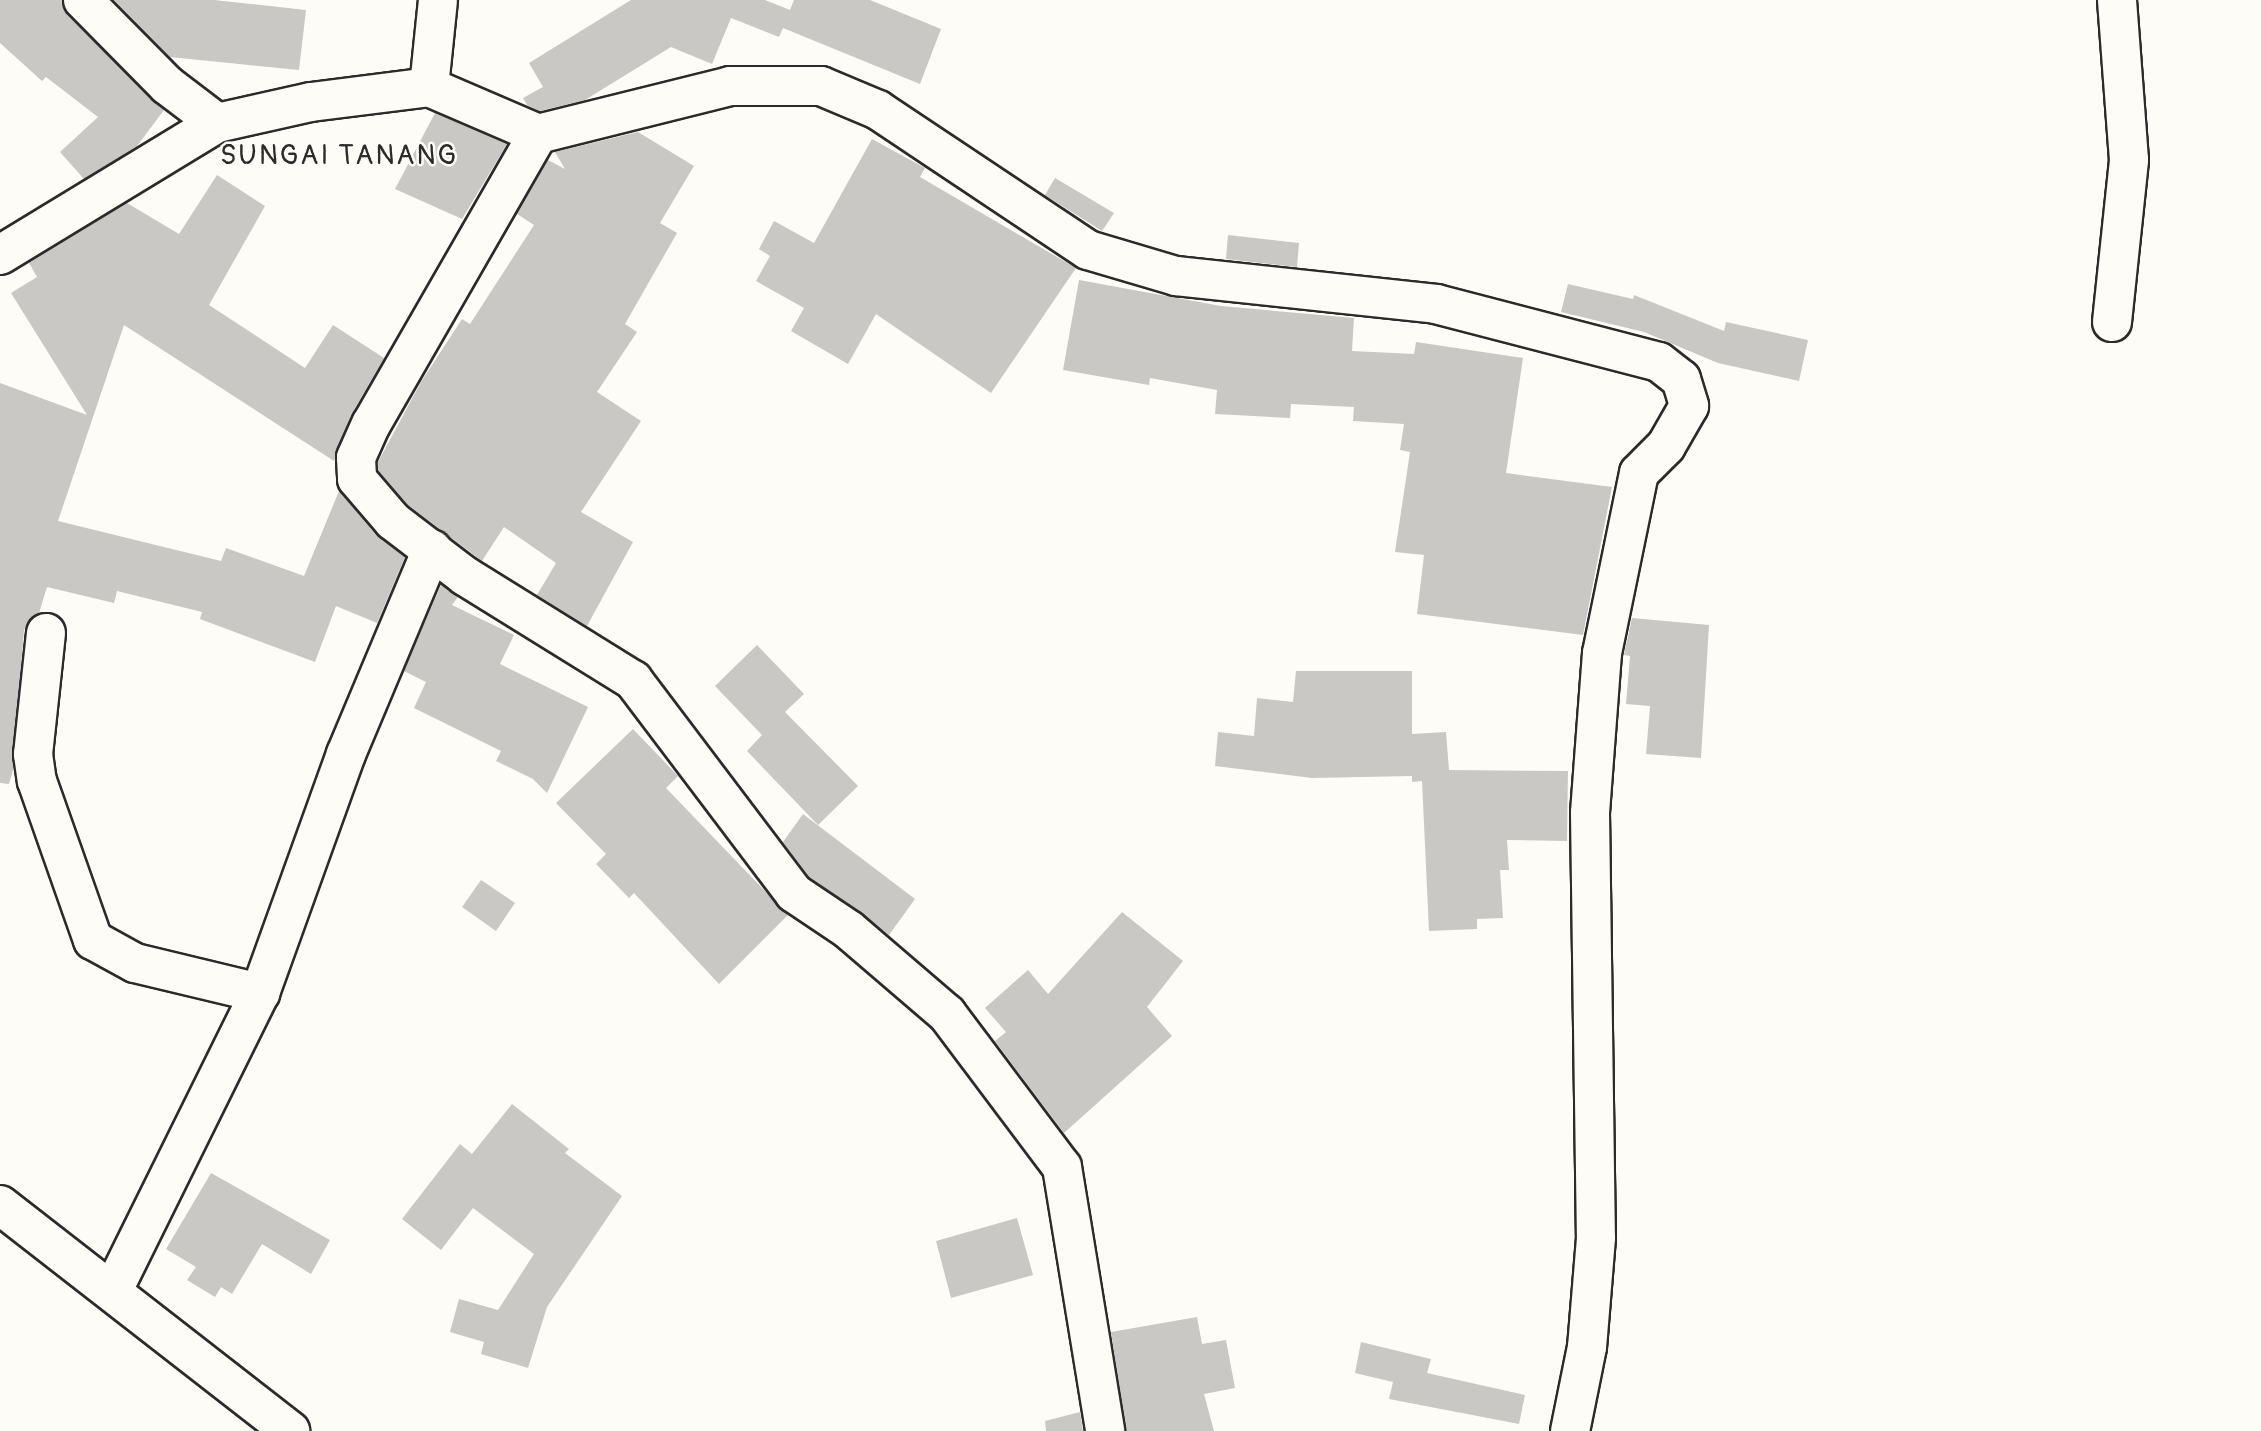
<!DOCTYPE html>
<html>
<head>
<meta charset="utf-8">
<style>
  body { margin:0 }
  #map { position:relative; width:2261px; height:1431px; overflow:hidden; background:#fdfcf7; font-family:Pangolin,sans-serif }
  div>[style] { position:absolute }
  .building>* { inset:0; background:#c9c8c4 }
  .roads { filter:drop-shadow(2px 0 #2b2b2b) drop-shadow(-2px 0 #2b2b2b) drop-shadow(0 2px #2b2b2b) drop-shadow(0 -2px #2b2b2b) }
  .minor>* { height:38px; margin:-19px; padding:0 19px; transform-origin:19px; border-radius:19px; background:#fdfcf7 }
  span { translate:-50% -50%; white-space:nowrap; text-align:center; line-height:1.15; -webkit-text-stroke:5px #fdfcf7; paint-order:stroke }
  .quarter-label { font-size:28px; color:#2b2b2b; letter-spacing:2px }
</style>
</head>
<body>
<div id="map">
  <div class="building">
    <div style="clip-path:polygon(0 0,62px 0,67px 15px,164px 110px,137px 146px,84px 179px,60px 152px,98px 117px,46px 77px,42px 81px,0 43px)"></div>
    <div style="clip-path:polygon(114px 0,214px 0,306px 10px,299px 70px,170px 57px)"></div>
    <div style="clip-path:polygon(631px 0,765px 0,790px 10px,794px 0,870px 0,941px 29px,920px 84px,783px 28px,779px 37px,731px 18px,712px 64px,671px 47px,585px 100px,540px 111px,527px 105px,523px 98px,543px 87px,529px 63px)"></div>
    <div style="clip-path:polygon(435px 113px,507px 144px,462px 219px,395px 189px)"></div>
    <div style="clip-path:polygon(638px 132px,694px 166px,660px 223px,677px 233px,625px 324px,637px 332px,597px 392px,641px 421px,581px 512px,633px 542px,587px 626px,537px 595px,556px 563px,504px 527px,482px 561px,408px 505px,378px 470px,378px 462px,421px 382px,462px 319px,470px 324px,534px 225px,517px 214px,548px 160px,565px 169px,555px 152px)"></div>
    <div style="clip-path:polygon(872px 139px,925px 168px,920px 177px,1076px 268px,991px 393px,876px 314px,848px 364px,791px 331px,804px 308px,756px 281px,770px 256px,759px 249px,774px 221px,814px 243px)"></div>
    <div style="clip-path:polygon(217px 175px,265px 206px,209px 305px,305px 368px,333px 325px,384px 358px,351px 415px,334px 461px,124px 325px,58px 521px,221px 561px,226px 548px,304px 576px,339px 491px,376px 535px,405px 557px,377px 623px,336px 606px,315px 662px,200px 619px,202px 612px,117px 591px,114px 603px,47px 587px,39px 613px,24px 630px,13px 770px,9px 784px,0 783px,0 383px,87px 415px,11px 293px,37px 277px,29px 263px,127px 203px,179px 234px)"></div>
    <div style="clip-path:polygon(1055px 178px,1114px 213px,1102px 231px,1045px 195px)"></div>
    <div style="clip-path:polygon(1228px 235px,1299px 243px,1297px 267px,1226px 259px)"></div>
    <div style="clip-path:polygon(1079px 280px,1221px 306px,1354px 318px,1352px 351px,1414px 354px,1416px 342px,1523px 358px,1506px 473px,1612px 487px,1583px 635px,1417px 614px,1424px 555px,1395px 552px,1410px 452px,1400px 450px,1404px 424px,1353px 421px,1354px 407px,1291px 404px,1290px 418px,1215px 414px,1217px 390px,1150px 378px,1149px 385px,1063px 370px)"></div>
    <div style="clip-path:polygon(1568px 284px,1633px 299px,1634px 295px,1724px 331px,1726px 322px,1808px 340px,1799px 381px,1718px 363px,1644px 332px,1561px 312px)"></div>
    <div style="clip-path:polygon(441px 585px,458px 597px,452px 605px,514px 635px,500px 664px,588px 707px,547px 793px,533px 779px,496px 761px,501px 751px,414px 708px,426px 682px,404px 671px)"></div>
    <div style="clip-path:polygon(1632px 618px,1709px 625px,1701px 758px,1646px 754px,1650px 706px,1626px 704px,1630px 656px,1624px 655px)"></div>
    <div style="clip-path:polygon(757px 645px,804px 694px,785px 712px,858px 786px,818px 825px,747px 751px,762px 735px,715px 686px)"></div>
    <div style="clip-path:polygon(1296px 671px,1412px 671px,1412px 734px,1446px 732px,1449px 770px,1568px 771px,1567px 841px,1507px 840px,1509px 870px,1500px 870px,1503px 918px,1477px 919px,1477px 929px,1429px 931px,1422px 781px,1412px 782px,1412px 776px,1312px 778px,1215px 766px,1218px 732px,1254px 736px,1257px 698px,1293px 702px)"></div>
    <div style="clip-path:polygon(633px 729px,678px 776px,666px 788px,788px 915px,719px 984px,634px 893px,629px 898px,596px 864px,606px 854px,556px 803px)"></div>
    <div style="clip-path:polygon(803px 814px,915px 899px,889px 935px,809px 877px,783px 842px)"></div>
    <div style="clip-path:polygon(481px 880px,515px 903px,496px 931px,462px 907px)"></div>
    <div style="clip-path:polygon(1122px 912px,1183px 961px,1147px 1007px,1172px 1036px,1064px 1133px,995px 1041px,1006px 1032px,985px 1008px,1028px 970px,1048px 994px)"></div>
    <div style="clip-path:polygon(512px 1104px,569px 1149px,565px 1153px,622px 1196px,547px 1307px,528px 1368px,481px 1354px,484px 1342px,450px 1332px,459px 1299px,498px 1310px,534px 1254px,473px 1208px,441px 1250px,402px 1219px,460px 1144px,472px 1154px)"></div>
    <div style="clip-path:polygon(211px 1173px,330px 1240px,311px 1274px,262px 1244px,232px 1294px,221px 1287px,215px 1297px,187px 1280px,196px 1267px,166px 1249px)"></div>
    <div style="clip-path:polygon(1017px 1218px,1033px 1275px,951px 1298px,936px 1241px)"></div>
    <div style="clip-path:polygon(1197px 1317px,1202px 1344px,1226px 1340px,1235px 1388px,1204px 1394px,1214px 1431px,1126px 1431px,1111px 1332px)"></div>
    <div style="clip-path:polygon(1361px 1342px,1431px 1359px,1427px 1373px,1525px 1395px,1519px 1424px,1389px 1399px,1393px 1382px,1355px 1373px)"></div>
    <div style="clip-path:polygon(1080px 1412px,1083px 1431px,1046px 1431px,1045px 1421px)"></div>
  </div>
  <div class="roads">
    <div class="minor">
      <div style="left:83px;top:0;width:120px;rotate:45.3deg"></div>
      <div style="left:167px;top:85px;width:63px;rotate:37.2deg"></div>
      <div style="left:429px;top:87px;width:119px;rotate:23.3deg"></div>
      <div style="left:538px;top:134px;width:198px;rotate:-14deg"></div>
      <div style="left:730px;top:86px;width:91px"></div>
      <div style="left:821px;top:86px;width:62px;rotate:22.8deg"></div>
      <div style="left:878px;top:110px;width:252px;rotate:33.7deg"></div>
      <div style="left:1088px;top:250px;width:92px;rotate:16.5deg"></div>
      <div style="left:1176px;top:276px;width:262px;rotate:6.1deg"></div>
      <div style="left:1436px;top:304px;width:230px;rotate:14.6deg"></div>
      <div style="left:1659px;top:362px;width:28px;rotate:38deg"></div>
      <div style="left:1681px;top:379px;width:28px;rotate:73deg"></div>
      <div style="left:1689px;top:406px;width:46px;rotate:119.9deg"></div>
      <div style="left:1666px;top:446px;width:38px;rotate:135deg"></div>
      <div style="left:1639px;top:473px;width:184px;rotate:101.6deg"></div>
      <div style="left:1602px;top:653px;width:160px;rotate:94.3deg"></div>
      <div style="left:1590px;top:813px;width:425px;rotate:89.2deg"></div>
      <div style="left:1596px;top:1238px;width:109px;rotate:94.7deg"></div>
      <div style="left:1587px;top:1347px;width:86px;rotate:101.4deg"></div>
      <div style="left:538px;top:134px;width:335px;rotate:119.9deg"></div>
      <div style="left:371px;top:424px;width:37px;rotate:114deg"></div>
      <div style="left:356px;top:458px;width:21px;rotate:87deg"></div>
      <div style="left:357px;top:479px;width:55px;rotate:49.4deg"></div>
      <div style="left:393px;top:521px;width:91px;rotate:37.4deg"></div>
      <div style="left:465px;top:576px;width:198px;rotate:31.8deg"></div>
      <div style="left:633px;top:680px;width:267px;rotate:52.9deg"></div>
      <div style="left:794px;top:893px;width:66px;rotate:33.9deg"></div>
      <div style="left:849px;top:930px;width:129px;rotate:40.6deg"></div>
      <div style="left:947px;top:1014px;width:191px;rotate:53.1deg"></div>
      <div style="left:1062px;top:1167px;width:267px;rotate:80.7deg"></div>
      <div style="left:0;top:255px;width:254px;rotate:-31.3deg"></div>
      <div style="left:217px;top:123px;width:96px;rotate:-12.6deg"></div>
      <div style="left:311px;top:102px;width:119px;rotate:-7.2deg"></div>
      <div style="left:429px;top:87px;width:87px;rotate:-84.1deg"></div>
      <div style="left:2112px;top:322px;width:163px;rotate:-84deg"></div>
      <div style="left:2129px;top:160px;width:160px;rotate:-94.3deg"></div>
      <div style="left:46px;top:633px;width:122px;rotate:96.1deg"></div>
      <div style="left:33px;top:754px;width:27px;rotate:82deg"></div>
      <div style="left:37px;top:781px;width:169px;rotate:70.6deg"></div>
      <div style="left:93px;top:940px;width:48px;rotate:28.7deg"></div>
      <div style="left:135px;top:963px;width:129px;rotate:13.5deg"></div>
      <div style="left:0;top:1205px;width:368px;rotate:37.9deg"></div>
      <div style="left:113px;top:1290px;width:331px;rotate:-63.7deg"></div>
      <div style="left:260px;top:993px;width:254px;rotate:-70.2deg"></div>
      <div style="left:346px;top:754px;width:222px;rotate:-67.2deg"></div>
    </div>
  </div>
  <div class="quarter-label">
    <span style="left:339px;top:156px">SUNGAI TANANG</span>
  </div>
</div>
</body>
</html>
